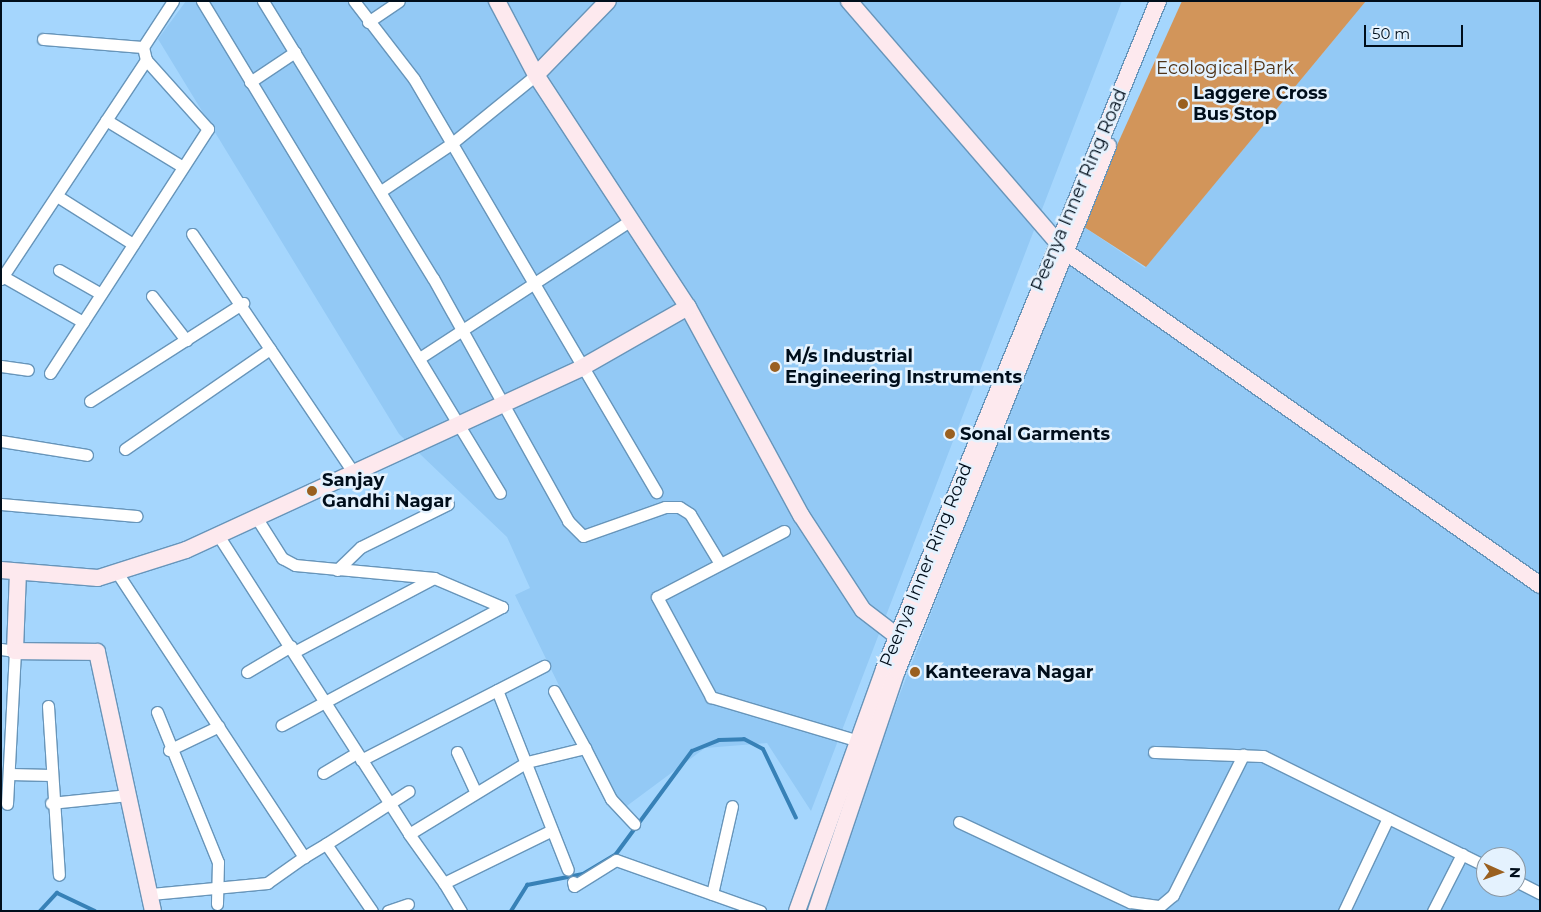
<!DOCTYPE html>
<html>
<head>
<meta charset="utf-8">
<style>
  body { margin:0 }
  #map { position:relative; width:1541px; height:912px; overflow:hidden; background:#a5d6fd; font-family:Montserrat,sans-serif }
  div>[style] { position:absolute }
  .built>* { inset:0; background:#93c9f5 }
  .green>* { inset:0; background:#d2955a }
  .stream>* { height:4px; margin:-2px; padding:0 2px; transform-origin:2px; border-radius:2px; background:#3781b7 }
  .roads { filter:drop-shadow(1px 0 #6795ba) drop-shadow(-1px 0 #6795ba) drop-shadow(0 1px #6795ba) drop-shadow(0 -1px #6795ba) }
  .street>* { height:11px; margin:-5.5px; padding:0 5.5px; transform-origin:5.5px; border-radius:5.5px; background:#fff }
  .secondary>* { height:16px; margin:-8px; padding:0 8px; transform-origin:8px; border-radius:8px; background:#fde9ee }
  .dots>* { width:14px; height:14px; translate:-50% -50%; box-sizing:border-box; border:2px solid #e4f2fe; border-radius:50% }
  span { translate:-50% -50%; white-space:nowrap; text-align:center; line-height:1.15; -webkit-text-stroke:5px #e4f2fe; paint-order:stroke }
  .park-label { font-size:18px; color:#4f3419 }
  .poi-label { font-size:18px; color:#000e1b; font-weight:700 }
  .left { translate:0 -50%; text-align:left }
  .street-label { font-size:18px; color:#000e1b }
  .frame { position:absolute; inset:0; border:2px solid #000e1b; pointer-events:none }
  .north { position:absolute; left:1476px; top:847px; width:50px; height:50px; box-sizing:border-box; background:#e4f2fe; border:1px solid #8997a3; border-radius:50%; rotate:92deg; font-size:14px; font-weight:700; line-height:20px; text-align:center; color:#000e1b }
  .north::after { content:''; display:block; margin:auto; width:18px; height:22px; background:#9a6020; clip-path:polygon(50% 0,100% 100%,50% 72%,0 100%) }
  .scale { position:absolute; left:1364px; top:25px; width:99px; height:22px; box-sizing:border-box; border:2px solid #000e1b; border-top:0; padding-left:6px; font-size:15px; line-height:18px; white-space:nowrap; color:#000e1b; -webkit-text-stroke:4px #e4f2fe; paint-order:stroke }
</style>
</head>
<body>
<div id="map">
  <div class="built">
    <div style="clip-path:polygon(186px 1px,1122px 1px,811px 811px,767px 743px,705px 748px,620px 811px,515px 595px,530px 588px,507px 537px,399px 434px,158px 39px)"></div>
    <div style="clip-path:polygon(evenodd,1366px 1px,1540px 1px,1540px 911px,816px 911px,1081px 225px,1145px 268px,1366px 1px,1486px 857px,1516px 857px,1516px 887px,1486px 887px,1486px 857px)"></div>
  </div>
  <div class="green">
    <div style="clip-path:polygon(1182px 1px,1366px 1px,1146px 267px,1081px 225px)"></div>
  </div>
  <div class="stream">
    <div style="left:40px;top:911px;width:25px;rotate:-47deg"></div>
    <div style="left:57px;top:893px;width:42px;rotate:25.3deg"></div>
    <div style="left:511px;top:911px;width:31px;rotate:-58deg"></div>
    <div style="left:527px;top:885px;width:57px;rotate:-11.1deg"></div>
    <div style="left:583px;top:874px;width:39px;rotate:-31deg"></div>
    <div style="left:616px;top:854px;width:128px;rotate:-53.6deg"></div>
    <div style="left:692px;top:751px;width:29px;rotate:-22deg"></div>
    <div style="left:719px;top:740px;width:25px;rotate:-2deg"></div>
    <div style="left:744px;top:739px;width:21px;rotate:28deg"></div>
    <div style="left:763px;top:749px;width:76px;rotate:64.4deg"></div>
  </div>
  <div class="roads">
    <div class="street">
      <div style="left:202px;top:1px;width:575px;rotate:58.8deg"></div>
      <div style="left:263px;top:1px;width:325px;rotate:58.5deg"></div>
      <div style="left:433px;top:278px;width:278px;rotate:60.9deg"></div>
      <div style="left:568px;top:521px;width:21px;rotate:45deg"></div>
      <div style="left:583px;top:536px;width:87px;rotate:-19.5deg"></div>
      <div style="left:665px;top:507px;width:14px"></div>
      <div style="left:679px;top:507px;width:13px;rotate:32deg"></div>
      <div style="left:690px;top:514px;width:56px;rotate:58.9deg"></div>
      <div style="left:354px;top:1px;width:98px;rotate:52.4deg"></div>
      <div style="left:414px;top:79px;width:479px;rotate:59.6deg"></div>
      <div style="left:368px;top:22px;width:37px;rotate:-34deg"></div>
      <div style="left:43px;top:39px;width:100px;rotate:4.6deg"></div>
      <div style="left:250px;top:82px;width:54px;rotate:-33.7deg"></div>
      <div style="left:106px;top:120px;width:90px;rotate:31.4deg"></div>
      <div style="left:381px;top:191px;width:84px;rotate:-33.9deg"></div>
      <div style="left:451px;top:144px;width:109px;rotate:-39.1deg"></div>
      <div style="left:57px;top:196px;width:90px;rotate:32.3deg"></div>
      <div style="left:59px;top:270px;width:48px;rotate:29.7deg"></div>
      <div style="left:4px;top:277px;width:91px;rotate:29.7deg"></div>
      <div style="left:1px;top:279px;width:263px;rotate:-56.5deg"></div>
      <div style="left:146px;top:60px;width:13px;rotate:-103deg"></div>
      <div style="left:143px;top:47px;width:55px;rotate:-56.9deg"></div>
      <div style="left:152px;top:296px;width:56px;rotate:52.3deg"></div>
      <div style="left:270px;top:349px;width:148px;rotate:56deg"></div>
      <div style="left:421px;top:357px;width:251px;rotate:-33.1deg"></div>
      <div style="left:1px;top:366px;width:27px;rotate:8deg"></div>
      <div style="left:50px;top:373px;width:291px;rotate:-57.1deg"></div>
      <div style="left:208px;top:129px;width:93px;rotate:-131.9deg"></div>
      <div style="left:90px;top:401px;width:182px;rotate:-32.6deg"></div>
      <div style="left:1px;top:441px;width:87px;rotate:9.2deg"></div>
      <div style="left:125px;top:449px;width:176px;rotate:-34.6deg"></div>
      <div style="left:270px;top:349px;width:139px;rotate:-124.1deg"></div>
      <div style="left:1px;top:504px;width:136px;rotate:5.1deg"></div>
      <div style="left:256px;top:517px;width:49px;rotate:57.6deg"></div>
      <div style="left:282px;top:558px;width:15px;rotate:28deg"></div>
      <div style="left:295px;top:565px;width:140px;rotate:5.3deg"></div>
      <div style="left:434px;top:578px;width:74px;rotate:23.1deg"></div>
      <div style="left:502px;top:607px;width:250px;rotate:151.8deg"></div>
      <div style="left:784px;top:531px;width:143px;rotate:152.5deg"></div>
      <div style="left:657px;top:597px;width:114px;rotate:61.6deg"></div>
      <div style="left:711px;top:697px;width:154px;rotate:16.6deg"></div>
      <div style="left:218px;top:535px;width:355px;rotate:57.4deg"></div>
      <div style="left:409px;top:834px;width:138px;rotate:-31.4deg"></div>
      <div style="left:527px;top:762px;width:60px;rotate:-13.6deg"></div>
      <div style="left:585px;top:748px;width:57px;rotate:63deg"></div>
      <div style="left:611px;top:799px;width:34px;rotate:47deg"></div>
      <div style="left:337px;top:570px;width:33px;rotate:-44deg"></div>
      <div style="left:361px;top:547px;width:97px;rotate:-26.3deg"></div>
      <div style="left:118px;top:574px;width:339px;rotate:56.7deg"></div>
      <div style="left:304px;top:857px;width:26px;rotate:-31deg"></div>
      <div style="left:326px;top:844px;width:81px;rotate:55.5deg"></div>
      <div style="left:1px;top:649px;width:14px;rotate:8deg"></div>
      <div style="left:15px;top:651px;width:153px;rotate:93deg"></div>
      <div style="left:294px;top:652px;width:158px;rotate:-27.9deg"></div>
      <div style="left:247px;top:672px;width:51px;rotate:-30.6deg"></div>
      <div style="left:497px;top:690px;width:193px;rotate:68.5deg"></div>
      <div style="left:554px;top:691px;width:65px;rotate:61.5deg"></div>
      <div style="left:48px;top:706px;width:169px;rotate:86.3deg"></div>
      <div style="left:157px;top:712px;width:162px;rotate:67.9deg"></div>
      <div style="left:218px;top:862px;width:42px;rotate:91.4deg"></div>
      <div style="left:169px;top:750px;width:55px;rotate:-25.6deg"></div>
      <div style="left:457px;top:752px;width:43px;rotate:65.2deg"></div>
      <div style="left:1154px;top:752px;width:109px;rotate:2.1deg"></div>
      <div style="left:1263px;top:756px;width:249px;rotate:26.3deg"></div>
      <div style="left:361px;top:760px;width:206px;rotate:-27.2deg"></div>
      <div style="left:323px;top:773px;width:39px;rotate:-31deg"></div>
      <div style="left:10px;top:774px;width:41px;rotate:1.4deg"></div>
      <div style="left:51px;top:803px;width:77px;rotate:-5.9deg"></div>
      <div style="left:959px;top:822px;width:189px;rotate:25.1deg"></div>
      <div style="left:1130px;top:902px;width:30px;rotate:8deg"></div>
      <div style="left:1160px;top:906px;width:17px;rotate:-40deg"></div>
      <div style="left:1173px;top:895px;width:157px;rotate:-63.4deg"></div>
      <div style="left:409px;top:834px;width:60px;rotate:54.5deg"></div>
      <div style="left:444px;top:883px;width:120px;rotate:-26.1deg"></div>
      <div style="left:326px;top:844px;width:98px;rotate:-32.6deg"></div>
      <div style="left:1516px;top:881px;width:27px;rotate:27deg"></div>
      <div style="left:573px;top:882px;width:4px;rotate:76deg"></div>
      <div style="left:574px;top:886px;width:49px;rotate:-31.8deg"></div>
      <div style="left:616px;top:860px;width:153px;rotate:19.5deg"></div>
      <div style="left:444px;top:883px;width:33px;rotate:59deg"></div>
      <div style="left:151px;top:894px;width:117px;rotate:-5.4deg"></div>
      <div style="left:267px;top:883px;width:45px;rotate:-35.1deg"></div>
      <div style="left:712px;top:894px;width:90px;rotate:-77.2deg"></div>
      <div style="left:388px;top:911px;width:21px;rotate:-19deg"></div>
      <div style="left:1344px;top:911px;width:103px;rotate:-64.7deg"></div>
      <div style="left:1433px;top:911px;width:64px;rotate:-63deg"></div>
    </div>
    <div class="secondary">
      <div style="left:497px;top:1px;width:84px;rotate:62.2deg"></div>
      <div style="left:536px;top:75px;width:277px;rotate:56.8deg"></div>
      <div style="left:688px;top:307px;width:237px;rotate:61.5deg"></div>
      <div style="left:801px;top:515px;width:113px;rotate:56.9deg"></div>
      <div style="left:863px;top:610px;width:54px;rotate:37.5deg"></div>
      <div style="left:849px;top:1px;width:332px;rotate:49.2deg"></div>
      <div style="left:1066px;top:252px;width:579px;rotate:35.09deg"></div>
      <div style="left:536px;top:75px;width:103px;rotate:-45.8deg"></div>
      <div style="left:1px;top:570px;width:97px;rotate:4.7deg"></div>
      <div style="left:98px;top:578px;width:92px;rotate:-17.7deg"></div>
      <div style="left:186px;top:550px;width:435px;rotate:-24.7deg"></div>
      <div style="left:581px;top:368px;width:123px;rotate:-29.7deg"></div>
      <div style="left:18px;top:572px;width:79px;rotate:92.2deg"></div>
      <div style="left:15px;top:651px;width:82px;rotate:0.7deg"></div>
      <div style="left:97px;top:652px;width:265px;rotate:77.8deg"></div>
      <div style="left:797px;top:911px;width:257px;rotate:-70.2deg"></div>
      <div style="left:884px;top:669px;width:722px;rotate:-67.7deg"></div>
      <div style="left:816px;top:911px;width:253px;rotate:-71.4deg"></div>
      <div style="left:897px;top:671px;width:566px;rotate:-68.1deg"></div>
    </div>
  </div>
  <div class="dots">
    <div style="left:1183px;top:104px;background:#9a6020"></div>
    <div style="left:775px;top:367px;background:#9a6020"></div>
    <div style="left:950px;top:434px;background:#9a6020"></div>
    <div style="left:312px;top:491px;background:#9a6020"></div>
    <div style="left:915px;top:672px;background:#9a6020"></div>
  </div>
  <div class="park-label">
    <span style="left:1225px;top:68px">Ecological Park</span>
  </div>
  <div class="poi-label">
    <span class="left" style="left:1193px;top:104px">Laggere Cross<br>Bus Stop</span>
    <span class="left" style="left:785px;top:367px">M/s Industrial<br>Engineering Instruments</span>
    <span class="left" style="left:960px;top:434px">Sonal Garments</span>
    <span class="left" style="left:322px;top:491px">Sanjay<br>Gandhi Nagar</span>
    <span class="left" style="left:925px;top:672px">Kanteerava Nagar</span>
  </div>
  <div class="street-label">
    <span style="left:1079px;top:190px;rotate:-67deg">Peenya Inner Ring Road</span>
    <span style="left:926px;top:565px;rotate:-68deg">Peenya Inner Ring Road</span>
  </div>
  <div class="frame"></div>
  <div class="north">N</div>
  <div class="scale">50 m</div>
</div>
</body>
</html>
